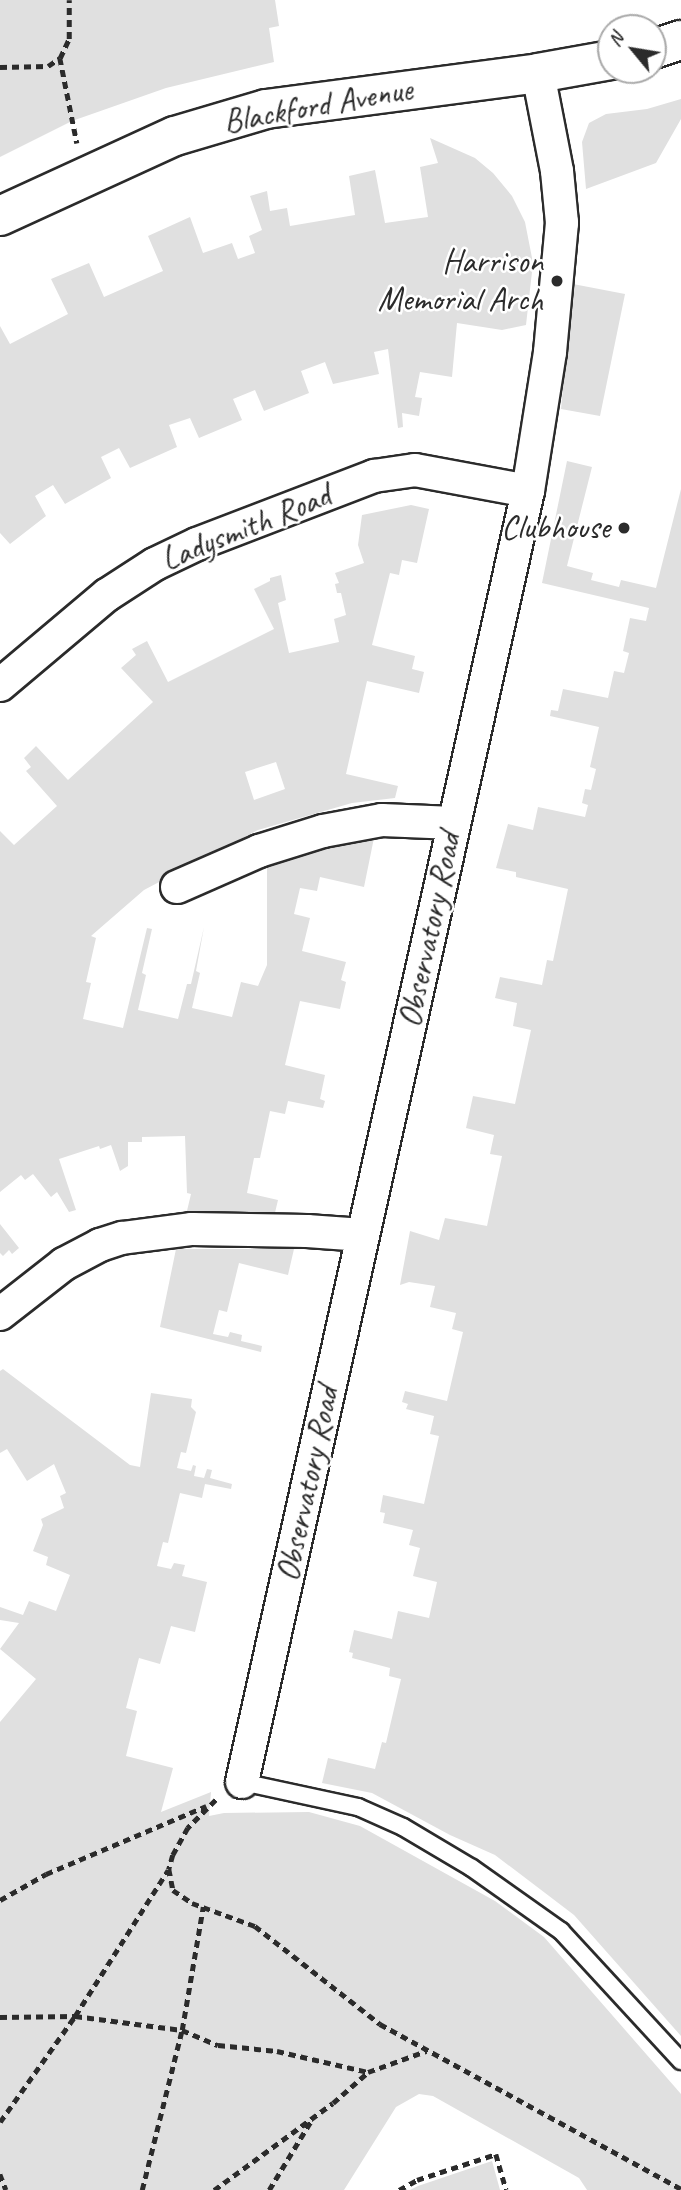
<!DOCTYPE html>
<html>
<head>
<meta charset="utf-8">
<style>
  body { margin:0 }
  #map { position:relative; width:681px; height:2190px; overflow:hidden; background:#fff; font-family:Caveat,sans-serif }
  div>[style] { position:absolute }
  .green>* { inset:0; background:#e0e0e0 }
  .path>* { height:4.5px; margin-top:-2.25px; transform-origin:0; background:repeating-linear-gradient(90deg,#2b2b2b 0 7px,transparent 0 12px) }
  .roads { filter:drop-shadow(2px 0 #2b2b2b) drop-shadow(-2px 0 #2b2b2b) drop-shadow(0 2px #2b2b2b) drop-shadow(0 -2px #2b2b2b) }
  .service>* { height:16px; margin:-8px; padding:0 8px; transform-origin:8px; border-radius:8px; background:#fff }
  .minor>* { height:32px; margin:-16px; padding:0 16px; transform-origin:16px; border-radius:16px; background:#fff }
  .tertiary>* { height:38px; margin:-19px; padding:0 19px; transform-origin:19px; border-radius:19px; background:#fff }
  .dots>* { width:19px; height:19px; translate:-50% -50%; box-sizing:border-box; border:4px solid #fff; border-radius:50% }
  span { translate:-50% -50%; white-space:nowrap; text-align:center; line-height:1.15; -webkit-text-stroke:5px #fff; paint-order:stroke }
  .street-label { font-size:33px; color:#2b2b2b }
  .poi-label { font-size:33px; color:#2b2b2b }
  .right { translate:-100% -50%; text-align:right }
  .north { position:absolute; left:597px; top:14px; width:70px; height:70px; box-sizing:border-box; background:#fff; border:2px solid #aaa; border-radius:50%; rotate:300deg; font-size:19px; font-weight:700; line-height:28px; text-align:center; color:#2b2b2b }
  .north::after { content:''; display:block; margin:auto; width:24px; height:32px; background:#2b2b2b; clip-path:polygon(50% 0,100% 100%,50% 72%,0 100%) }
</style>
</head>
<body>
<div id="map">
  <div class="green">
    <div style="clip-path:polygon(0 0,275px 0,279px 26px,269px 28px,274px 62px,166px 88px,72px 121px,0 157px)"></div>
    <div style="clip-path:polygon(681px 99px,681px 119px,656px 163px,586px 189px,582px 142px,589px 123px,606px 114px,647px 109px)"></div>
    <div style="clip-path:polygon(430px 138px,475px 158px,493px 173px,512px 196px,525px 222px,533px 263px,526px 325px,502px 330px,457px 323px,452px 377px,420px 372px,415px 397px,422px 398px,419px 416px,402px 413px,403px 427px,398px 428px,388px 349px,374px 352px,379px 374px,333px 384px,325px 362px,301px 371px,309px 393px,264px 411px,255px 390px,233px 399px,242px 420px,199px 438px,190px 418px,169px 425px,177px 447px,130px 468px,119px 448px,101px 457px,111px 478px,65px 504px,53px 485px,35px 496px,46px 516px,10px 544px,0 533px,0 326px,10px 344px,68px 314px,51px 279px,89px 263px,104px 297px,163px 271px,148px 236px,190px 217px,203px 253px,232px 243px,238px 259px,255px 253px,249px 236px,262px 230px,250px 196px,267px 191px,270px 211px,287px 208px,290px 226px,355px 215px,349px 176px,375px 170px,385px 223px,428px 217px,420px 167px,438px 163px)"></div>
    <div style="clip-path:polygon(573px 284px,625px 294px,600px 416px,561px 409px)"></div>
    <div style="clip-path:polygon(567px 461px,592px 467px,567px 566px,593px 573px,591px 580px,619px 587px,621px 580px,656px 588px,681px 489px,681px 2036px,574px 1915px,495px 1855px,450px 1835px,372px 1793px,322px 1783px,328px 1758px,375px 1769px,382px 1742px,386px 1743px,401px 1679px,389px 1676px,390px 1668px,352px 1658px,353px 1653px,349px 1652px,354px 1630px,392px 1639px,398px 1611px,429px 1618px,437px 1582px,413px 1576px,420px 1548px,409px 1545px,413px 1530px,383px 1523px,385px 1513px,380px 1512px,383px 1495px,424px 1504px,439px 1436px,430px 1434px,434px 1416px,406px 1409px,408px 1404px,402px 1402px,405px 1391px,447px 1401px,463px 1332px,452px 1329px,456px 1313px,430px 1307px,435px 1286px,409px 1282px,400px 1285px,410px 1231px,439px 1240px,445px 1218px,487px 1226px,502px 1156px,490px 1154px,494px 1135px,466px 1128px,473px 1096px,515px 1104px,531px 1030px,513px 1026px,517px 1003px,495px 998px,500px 977px,542px 985px,547px 960px,553px 961px,568px 889px,516px 877px,516px 872px,496px 868px,508px 824px,533px 830px,538px 807px,585px 817px,588px 805px,582px 803px,585px 789px,591px 790px,596px 769px,590px 767px,599px 727px,550px 716px,551px 710px,558px 711px,563px 689px,608px 698px,614px 671px,624px 673px,629px 653px,623px 651px,630px 618px,646px 621px,649px 608px,542px 583px)"></div>
    <div style="clip-path:polygon(evenodd,411px 505px,429px 509px,417px 563px,402px 560px,399px 575px,390px 573px,372px 645px,415px 656px,412px 669px,424px 672px,419px 693px,367px 681px,346px 774px,398px 786px,395px 798px,352px 803px,258px 830px,144px 890px,91px 936px,96px 938px,86px 982px,91px 983px,83px 1019px,123px 1028px,147px 928px,152px 929px,142px 973px,146px 975px,138px 1010px,178px 1019px,187px 984px,191px 984px,204px 927px,196px 971px,200px 973px,192px 1008px,232px 1017px,241px 982px,258px 986px,267px 965px,267px 862px,375px 833px,364px 887px,320px 877px,317px 891px,300px 888px,294px 914px,310px 918px,302px 951px,346px 962px,341px 980px,346px 982px,340px 1009px,300px 1001px,285px 1065px,325px 1075px,320px 1099px,325px 1101px,323px 1108px,288px 1101px,285px 1114px,270px 1111px,260px 1158px,254px 1158px,247px 1193px,278px 1200px,274px 1217px,186px 1215px,191px 1194px,187px 1193px,185px 1136px,142px 1137px,142px 1142px,128px 1142px,128px 1166px,120px 1171px,111px 1145px,100px 1149px,99px 1146px,59px 1159px,76px 1210px,69px 1212px,57px 1192px,51px 1197px,33px 1174px,25px 1180px,21px 1175px,0 1192px,0 831px,14px 845px,57px 806px,26px 771px,31px 767px,24px 758px,36px 746px,68px 780px,153px 702px,121px 668px,136px 655px,132px 649px,147px 641px,168px 682px,274px 629px,254px 589px,270px 581px,270px 578px,281px 575px,286px 600px,278px 603px,289px 653px,339px 642px,334px 619px,346px 615px,341px 593px,337px 593px,335px 584px,339px 583px,335px 573px,364px 563px,358px 545px,362px 515px,411px 505px,276px 762px,285px 789px,254px 800px,245px 772px,276px 762px)"></div>
    <div style="clip-path:polygon(0 1224px,19px 1248px,12px 1254px,9px 1250px,3px 1256px,0 1253px)"></div>
    <div style="clip-path:polygon(176px 1249px,294px 1249px,288px 1275px,239px 1263px,227px 1312px,219px 1310px,213px 1334px,228px 1337px,230px 1332px,242px 1335px,241px 1341px,262px 1346px,261px 1352px,160px 1327px)"></div>
    <div style="clip-path:polygon(3px 1369px,130px 1465px,140px 1467px,151px 1393px,192px 1399px,191px 1407px,196px 1412px,186px 1453px,181px 1452px,177px 1468px,191px 1471px,193px 1465px,196px 1466px,194px 1476px,204px 1478px,207px 1469px,212px 1470px,210px 1478px,232px 1484px,231px 1489px,205px 1484px,202px 1498px,180px 1493px,168px 1543px,163px 1542px,157px 1566px,171px 1569px,174px 1563px,185px 1565px,182px 1576px,207px 1582px,195px 1632px,171px 1626px,160px 1664px,139px 1658px,126px 1708px,137px 1711px,126px 1756px,173px 1768px,161px 1812px,211px 1792px,209px 1816px,224px 1813px,309px 1812px,360px 1826px,495px 1901px,544px 1937px,681px 2094px,681px 2190px,587px 2190px,579px 2178px,433px 2096px,419px 2094px,396px 2107px,344px 2190px,0 2190px,0 1722px,36px 1679px,0 1649px,19px 1623px,0 1620px,0 1607px,23px 1615px,29px 1601px,56px 1611px,70px 1575px,46px 1565px,48px 1557px,33px 1551px,43px 1525px,41px 1519px,64px 1508px,60px 1496px,66px 1493px,54px 1464px,27px 1481px,7px 1449px,0 1453px,0 1371px)"></div>
    <div style="clip-path:polygon(492px 2161px,500px 2190px,410px 2190px,418px 2186px)"></div>
  </div>
  <div class="path">
    <div style="left:60px;top:58px;width:87px;rotate:78.7deg"></div>
    <div style="left:0;top:67px;width:48px;rotate:-1.2deg"></div>
    <div style="left:48px;top:66px;width:14px;rotate:-34deg"></div>
    <div style="left:60px;top:58px;width:21px;rotate:-65deg"></div>
    <div style="left:69px;top:39px;width:39px;rotate:-90deg"></div>
    <div style="left:216px;top:1800px;width:40px;rotate:135deg"></div>
    <div style="left:188px;top:1828px;width:31px;rotate:119deg"></div>
    <div style="left:173px;top:1855px;width:15px;rotate:106deg"></div>
    <div style="left:169px;top:1869px;width:21px;rotate:79deg"></div>
    <div style="left:173px;top:1890px;width:23px;rotate:34deg"></div>
    <div style="left:192px;top:1903px;width:67px;rotate:20.1deg"></div>
    <div style="left:255px;top:1926px;width:159px;rotate:38.1deg"></div>
    <div style="left:380px;top:2024px;width:343px;rotate:28.7deg"></div>
    <div style="left:0;top:1900px;width:53px;rotate:-29.5deg"></div>
    <div style="left:46px;top:1874px;width:174px;rotate:-23deg"></div>
    <div style="left:0;top:2017px;width:75px;rotate:-0.8deg"></div>
    <div style="left:75px;top:2016px;width:108px;rotate:7.5deg"></div>
    <div style="left:182px;top:2030px;width:39px;rotate:23deg"></div>
    <div style="left:218px;top:2045px;width:59px;rotate:5.8deg"></div>
    <div style="left:277px;top:2051px;width:93px;rotate:13deg"></div>
    <div style="left:0;top:2122px;width:130px;rotate:-54.7deg"></div>
    <div style="left:75px;top:2016px;width:173px;rotate:-57.5deg"></div>
    <div style="left:0;top:2174px;width:17px;rotate:69deg"></div>
    <div style="left:142px;top:2190px;width:165px;rotate:-76deg"></div>
    <div style="left:182px;top:2030px;width:125px;rotate:-80.3deg"></div>
    <div style="left:214px;top:2190px;width:147px;rotate:-36.2deg"></div>
    <div style="left:333px;top:2103px;width:47px;rotate:-41.5deg"></div>
    <div style="left:368px;top:2072px;width:62px;rotate:-19.9deg"></div>
    <div style="left:269px;top:2190px;width:81px;rotate:-58.7deg"></div>
    <div style="left:399px;top:2190px;width:21px;rotate:-29deg"></div>
    <div style="left:417px;top:2180px;width:83px;rotate:-18.2deg"></div>
    <div style="left:496px;top:2154px;width:37px;rotate:74deg"></div>
  </div>
  <div class="roads">
    <div class="service">
      <div style="left:242px;top:1782px;width:119px;rotate:12.2deg"></div>
      <div style="left:358px;top:1807px;width:49px;rotate:24deg"></div>
      <div style="left:403px;top:1827px;width:80px;rotate:30.7deg"></div>
      <div style="left:472px;top:1868px;width:109px;rotate:35.3deg"></div>
      <div style="left:561px;top:1931px;width:177px;rotate:47.3deg"></div>
    </div>
    <div class="minor">
      <div style="left:0;top:685px;width:140px;rotate:-40.1deg"></div>
      <div style="left:107px;top:595px;width:57px;rotate:-32.9deg"></div>
      <div style="left:155px;top:564px;width:47px;rotate:-25.5deg"></div>
      <div style="left:197px;top:544px;width:190px;rotate:-21deg"></div>
      <div style="left:374px;top:476px;width:41px;rotate:-8.3deg"></div>
      <div style="left:415px;top:470px;width:115px;rotate:10.5deg"></div>
      <div style="left:177px;top:887px;width:90px;rotate:-23.7deg"></div>
      <div style="left:259px;top:851px;width:67px;rotate:-17.4deg"></div>
      <div style="left:323px;top:831px;width:60px;rotate:-10.6deg"></div>
      <div style="left:382px;top:820px;width:72px;rotate:2.4deg"></div>
      <div style="left:0;top:1314px;width:81px;rotate:-38deg"></div>
      <div style="left:64px;top:1264px;width:41px;rotate:-27.8deg"></div>
      <div style="left:100px;top:1245px;width:23px;rotate:-18deg"></div>
      <div style="left:122px;top:1238px;width:71px;rotate:-7.3deg"></div>
      <div style="left:192px;top:1229px;width:115px;rotate:1deg"></div>
      <div style="left:307px;top:1231px;width:56px;rotate:4.1deg"></div>
      <div style="left:242px;top:1782px;width:1322px;rotate:-77.51deg"></div>
      <div style="left:528px;top:491px;width:141px;rotate:-81deg"></div>
      <div style="left:550px;top:352px;width:130px;rotate:-84.7deg"></div>
      <div style="left:562px;top:223px;width:52px;rotate:-95.5deg"></div>
      <div style="left:557px;top:171px;width:100px;rotate:-101deg"></div>
    </div>
    <div class="tertiary">
      <div style="left:653px;top:49px;width:29px;rotate:-18deg"></div>
      <div style="left:0;top:216px;width:192px;rotate:-24.6deg"></div>
      <div style="left:175px;top:136px;width:95px;rotate:-16.5deg"></div>
      <div style="left:266px;top:109px;width:274px;rotate:-7.5deg"></div>
      <div style="left:538px;top:73px;width:74px;rotate:-10.1deg"></div>
    </div>
  </div>
  <div class="dots">
    <div style="left:557px;top:281px;background:#2b2b2b"></div>
    <div style="left:624px;top:528px;background:#2b2b2b"></div>
  </div>
  <div class="street-label">
    <span style="left:318px;top:106px;rotate:-10deg">Blackford Avenue</span>
    <span style="left:246px;top:528px;rotate:-22deg">Ladysmith Road</span>
    <span style="left:430px;top:930px;rotate:-78deg">Observatory Road</span>
    <span style="left:308px;top:1484px;rotate:-78deg">Observatory Road</span>
  </div>
  <div class="poi-label">
    <span class="right" style="left:543px;top:281px">Harrison<br>Memorial Arch</span>
    <span class="right" style="left:610px;top:528px">Clubhouse</span>
  </div>
  <div class="north">N</div>
</div>
</body>
</html>
